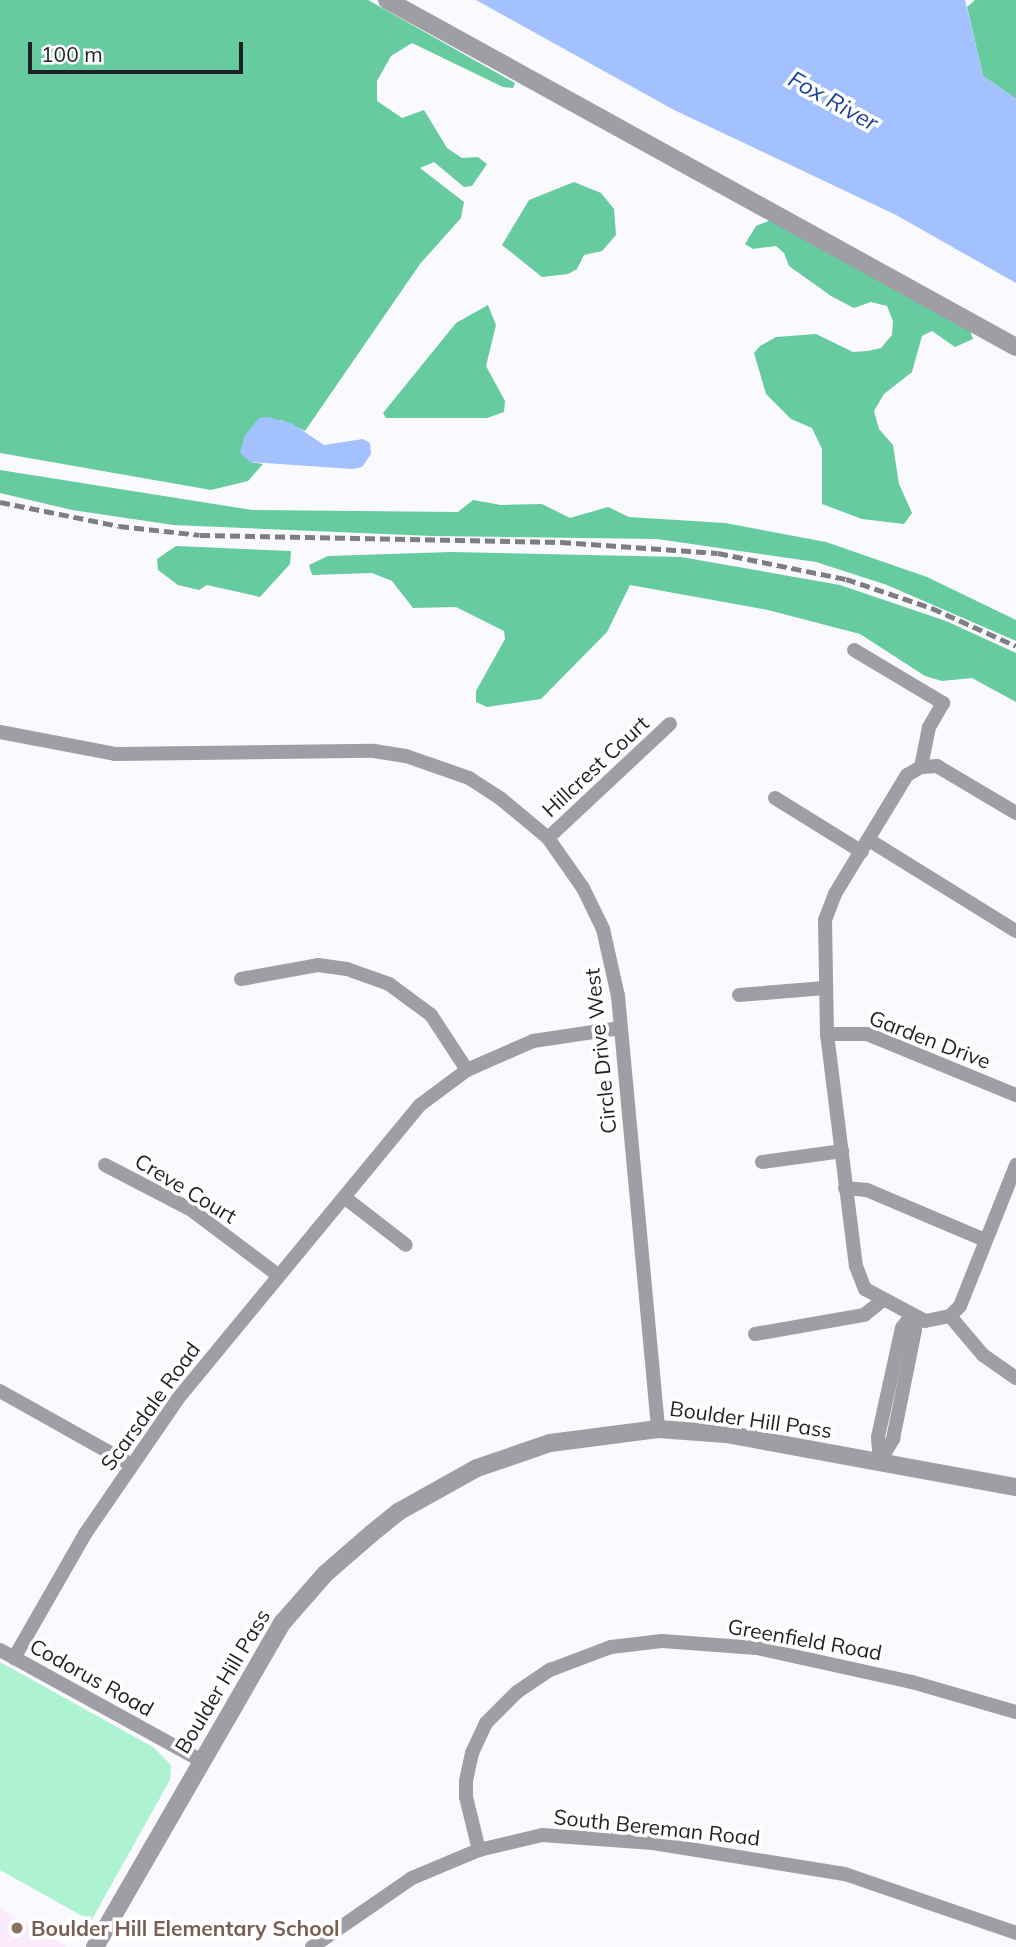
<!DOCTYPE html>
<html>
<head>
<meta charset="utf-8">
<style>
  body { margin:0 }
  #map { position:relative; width:1016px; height:1947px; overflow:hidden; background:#faf9fd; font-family:Mulish,sans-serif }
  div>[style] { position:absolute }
  .education>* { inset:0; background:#faeafc }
  .green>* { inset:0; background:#adf2d1 }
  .forest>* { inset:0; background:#66cb9f }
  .water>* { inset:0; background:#a3c1fe }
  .minor>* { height:14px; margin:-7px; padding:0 7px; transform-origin:7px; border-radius:7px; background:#9f9ea4 }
  .tertiary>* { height:18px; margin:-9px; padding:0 9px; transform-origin:9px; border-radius:9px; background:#9f9ea4 }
  .rail>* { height:4.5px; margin-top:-2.25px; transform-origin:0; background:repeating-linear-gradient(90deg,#7e7d81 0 10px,transparent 0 15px) }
  .dots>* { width:19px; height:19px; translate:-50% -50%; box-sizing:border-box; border:4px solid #fff; border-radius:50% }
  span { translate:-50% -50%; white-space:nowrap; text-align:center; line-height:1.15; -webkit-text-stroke:7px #fff; paint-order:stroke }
  .street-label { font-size:21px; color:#201f24 }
  .education-label { font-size:21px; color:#785e54; font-weight:700 }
  .left { translate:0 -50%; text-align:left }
  .water-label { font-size:23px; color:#1e4298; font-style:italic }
  .scale { position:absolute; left:28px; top:42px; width:215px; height:32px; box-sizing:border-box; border:4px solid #201f24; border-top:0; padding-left:9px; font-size:21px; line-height:24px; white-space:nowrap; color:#201f24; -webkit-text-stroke:5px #fff; paint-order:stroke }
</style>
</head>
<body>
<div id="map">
  <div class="education">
    <div style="clip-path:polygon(0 1909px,67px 1947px,0 1947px)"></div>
  </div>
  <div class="green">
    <div style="clip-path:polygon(0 1662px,153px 1747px,171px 1765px,170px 1780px,91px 1921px,0 1870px)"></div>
  </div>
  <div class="forest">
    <div style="clip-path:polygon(0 0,368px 0,515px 83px,513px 88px,503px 87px,412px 43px,391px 56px,377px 81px,377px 101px,402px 118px,424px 110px,447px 148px,462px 158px,478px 157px,487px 164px,472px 186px,464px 187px,434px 162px,420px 168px,464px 202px,461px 218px,420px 264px,305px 431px,281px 420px,250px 462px,263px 464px,248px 481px,211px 490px,0 453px)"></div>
    <div style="clip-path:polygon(975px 0,1016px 0,1016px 99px,983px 76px,967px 7px)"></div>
    <div style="clip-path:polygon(574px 182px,601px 193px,614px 209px,616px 235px,602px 251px,584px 255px,577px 269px,568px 274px,542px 277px,502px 245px,529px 200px)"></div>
    <div style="clip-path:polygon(771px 220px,969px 327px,973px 339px,955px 347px,932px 331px,922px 336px,912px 372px,884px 394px,874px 411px,879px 429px,893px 445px,899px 484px,912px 513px,904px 524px,862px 519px,822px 504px,822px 449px,812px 428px,791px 419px,766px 394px,754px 353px,760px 346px,776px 337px,816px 334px,853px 352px,868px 351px,881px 348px,892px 335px,893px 321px,887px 306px,871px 302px,854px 308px,831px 296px,789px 266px,784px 253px,776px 246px,753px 249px,745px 244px,756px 226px)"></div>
    <div style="clip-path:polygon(488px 305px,496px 325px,486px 366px,505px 401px,504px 412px,487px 418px,386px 418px,383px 413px,456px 323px)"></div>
    <div style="clip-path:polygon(0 470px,252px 510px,458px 512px,473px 500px,501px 505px,542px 504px,570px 518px,608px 507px,629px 517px,725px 523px,826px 542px,927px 577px,1016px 620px,1016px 641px,887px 585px,816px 562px,657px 539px,432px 536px,173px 525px,72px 510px,0 493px)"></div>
    <div style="clip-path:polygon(176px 546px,291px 551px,290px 564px,260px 597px,207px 585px,199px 590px,178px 585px,158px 570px,157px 559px)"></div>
    <div style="clip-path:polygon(451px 552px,681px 557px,840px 585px,946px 621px,1016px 653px,1016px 702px,972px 678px,942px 681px,925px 676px,860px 634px,768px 610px,630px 585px,607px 632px,541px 699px,487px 707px,476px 702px,476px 691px,505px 639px,504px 631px,456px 607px,413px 608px,392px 581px,372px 573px,312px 575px,309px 565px,328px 556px)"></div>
  </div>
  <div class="water">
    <div style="clip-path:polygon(476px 0,965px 0,983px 76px,1016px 99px,1016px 283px,896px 215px,674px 110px)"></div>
    <div style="clip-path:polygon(268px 417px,293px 424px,324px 445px,363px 439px,370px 443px,371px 454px,362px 467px,353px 469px,250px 462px,240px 453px,245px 435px,259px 418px)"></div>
  </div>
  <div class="minor">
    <div style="left:854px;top:650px;width:104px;rotate:30.8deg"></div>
    <div style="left:943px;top:703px;width:28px;rotate:120deg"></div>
    <div style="left:929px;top:727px;width:41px;rotate:101.3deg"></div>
    <div style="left:0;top:732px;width:117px;rotate:10.8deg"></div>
    <div style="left:115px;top:754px;width:259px;rotate:-0.7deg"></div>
    <div style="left:374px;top:751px;width:32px;rotate:9deg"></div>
    <div style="left:406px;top:756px;width:67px;rotate:19.2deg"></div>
    <div style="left:469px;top:778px;width:37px;rotate:33deg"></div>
    <div style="left:500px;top:798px;width:62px;rotate:39.8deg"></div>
    <div style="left:548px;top:838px;width:61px;rotate:55deg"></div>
    <div style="left:583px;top:888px;width:46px;rotate:64deg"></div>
    <div style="left:603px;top:929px;width:69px;rotate:77.4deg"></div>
    <div style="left:618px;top:996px;width:435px;rotate:84.7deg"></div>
    <div style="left:775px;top:798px;width:102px;rotate:31.8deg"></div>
    <div style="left:1016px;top:813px;width:92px;rotate:-149.3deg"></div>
    <div style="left:937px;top:766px;width:16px;rotate:176deg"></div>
    <div style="left:921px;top:767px;width:16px;rotate:150deg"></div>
    <div style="left:907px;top:775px;width:139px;rotate:121.2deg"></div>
    <div style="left:835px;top:894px;width:28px;rotate:111deg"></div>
    <div style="left:825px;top:920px;width:114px;rotate:89deg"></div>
    <div style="left:827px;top:1034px;width:234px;rotate:82.9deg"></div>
    <div style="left:856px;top:1266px;width:25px;rotate:69deg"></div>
    <div style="left:865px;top:1289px;width:68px;rotate:28.1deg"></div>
    <div style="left:925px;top:1321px;width:25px;rotate:-11deg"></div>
    <div style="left:950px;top:1316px;width:14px;rotate:-45deg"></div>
    <div style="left:960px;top:1306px;width:152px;rotate:-68.3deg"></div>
    <div style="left:548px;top:838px;width:167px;rotate:-43.1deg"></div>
    <div style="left:869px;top:840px;width:173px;rotate:31.8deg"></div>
    <div style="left:241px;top:979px;width:78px;rotate:-10.3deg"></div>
    <div style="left:318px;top:965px;width:29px;rotate:8deg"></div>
    <div style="left:347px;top:969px;width:45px;rotate:19.7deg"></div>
    <div style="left:389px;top:984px;width:52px;rotate:36.4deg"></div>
    <div style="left:431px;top:1015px;width:66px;rotate:56.8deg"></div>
    <div style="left:739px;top:995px;width:86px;rotate:-4.7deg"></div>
    <div style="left:827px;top:1034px;width:40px"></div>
    <div style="left:867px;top:1034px;width:161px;rotate:22.3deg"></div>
    <div style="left:762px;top:1162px;width:81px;rotate:-7.8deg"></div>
    <div style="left:105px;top:1165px;width:96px;rotate:27.4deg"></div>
    <div style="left:190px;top:1209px;width:110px;rotate:36.9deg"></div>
    <div style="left:845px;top:1188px;width:22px;rotate:5deg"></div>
    <div style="left:867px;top:1190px;width:128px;rotate:23deg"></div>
    <div style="left:344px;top:1197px;width:78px;rotate:37.7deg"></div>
    <div style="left:950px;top:1316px;width:51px;rotate:49.8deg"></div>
    <div style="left:983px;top:1355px;width:40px;rotate:34.9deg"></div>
    <div style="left:755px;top:1334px;width:111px;rotate:-9.9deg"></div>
    <div style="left:864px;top:1315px;width:23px;rotate:-38deg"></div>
    <div style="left:0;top:1391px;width:151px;rotate:29.3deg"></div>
    <div style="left:880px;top:1461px;width:26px;rotate:-59deg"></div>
    <div style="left:893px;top:1439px;width:111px;rotate:-78.6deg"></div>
    <div style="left:915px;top:1330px;width:15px;rotate:-106deg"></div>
    <div style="left:880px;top:1461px;width:24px;rotate:-95deg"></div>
    <div style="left:878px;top:1437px;width:112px;rotate:-77.6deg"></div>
    <div style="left:902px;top:1328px;width:15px;rotate:-53deg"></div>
    <div style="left:0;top:1650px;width:228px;rotate:28.8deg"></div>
    <div style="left:14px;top:1658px;width:143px;rotate:-60.2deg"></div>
    <div style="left:85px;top:1534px;width:168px;rotate:-55.5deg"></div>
    <div style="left:180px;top:1396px;width:377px;rotate:-50.5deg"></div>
    <div style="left:420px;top:1105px;width:59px;rotate:-36.7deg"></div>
    <div style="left:467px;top:1070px;width:72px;rotate:-23.7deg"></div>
    <div style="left:533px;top:1041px;width:88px;rotate:-8.5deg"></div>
    <div style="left:479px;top:1850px;width:55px;rotate:-103.8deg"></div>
    <div style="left:466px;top:1797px;width:16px;rotate:-90deg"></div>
    <div style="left:466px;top:1781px;width:29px;rotate:-78deg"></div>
    <div style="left:472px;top:1753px;width:33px;rotate:-65deg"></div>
    <div style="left:486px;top:1723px;width:44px;rotate:-45deg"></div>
    <div style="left:517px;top:1692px;width:40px;rotate:-34deg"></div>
    <div style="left:550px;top:1670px;width:65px;rotate:-20.7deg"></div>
    <div style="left:611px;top:1647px;width:51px;rotate:-6.7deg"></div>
    <div style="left:662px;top:1641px;width:95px;rotate:4.2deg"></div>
    <div style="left:757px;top:1648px;width:159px;rotate:12.4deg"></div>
    <div style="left:912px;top:1682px;width:108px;rotate:16.1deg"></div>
    <div style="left:312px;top:1947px;width:121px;rotate:-34.6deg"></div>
    <div style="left:412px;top:1878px;width:73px;rotate:-22.7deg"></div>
    <div style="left:479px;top:1850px;width:65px;rotate:-13.4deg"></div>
    <div style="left:542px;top:1835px;width:111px;rotate:4.1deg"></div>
    <div style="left:653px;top:1843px;width:194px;rotate:9.2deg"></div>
    <div style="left:845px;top:1874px;width:181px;rotate:19deg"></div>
  </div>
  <div class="tertiary">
    <div style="left:387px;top:0;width:718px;rotate:28.88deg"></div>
    <div style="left:95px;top:1947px;width:375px;rotate:-60deg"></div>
    <div style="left:283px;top:1622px;width:64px;rotate:-48.8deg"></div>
    <div style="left:325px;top:1574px;width:61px;rotate:-41deg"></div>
    <div style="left:371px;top:1534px;width:35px;rotate:-39deg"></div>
    <div style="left:398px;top:1512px;width:90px;rotate:-29.1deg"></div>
    <div style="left:477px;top:1468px;width:77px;rotate:-18.9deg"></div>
    <div style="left:550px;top:1443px;width:109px;rotate:-7.4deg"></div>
    <div style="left:658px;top:1429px;width:68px;rotate:4.2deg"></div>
    <div style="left:726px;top:1434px;width:295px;rotate:10.4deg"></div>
  </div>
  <div class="rail">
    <div style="left:0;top:502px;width:121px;rotate:11.4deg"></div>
    <div style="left:119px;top:526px;width:81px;rotate:6.3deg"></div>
    <div style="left:200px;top:535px;width:361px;rotate:1.1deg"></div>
    <div style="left:561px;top:542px;width:157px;rotate:4deg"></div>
    <div style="left:718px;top:553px;width:131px;rotate:11.5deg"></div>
    <div style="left:846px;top:579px;width:91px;rotate:18.6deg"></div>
    <div style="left:932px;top:608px;width:92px;rotate:24.3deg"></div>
  </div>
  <div class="dots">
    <div style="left:17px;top:1928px;background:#8d6e63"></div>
  </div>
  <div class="street-label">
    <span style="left:595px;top:766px;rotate:-43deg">Hillcrest Court</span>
    <span style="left:930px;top:1039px;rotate:21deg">Garden Drive</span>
    <span style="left:600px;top:1051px;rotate:-96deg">Circle Drive West</span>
    <span style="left:186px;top:1188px;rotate:31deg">Creve Court</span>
    <span style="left:150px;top:1406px;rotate:-54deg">Scarsdale Road</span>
    <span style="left:751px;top:1419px;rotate:8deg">Boulder Hill Pass</span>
    <span style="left:805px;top:1639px;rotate:10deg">Greenfield Road</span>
    <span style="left:92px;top:1677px;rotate:29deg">Codorus Road</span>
    <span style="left:222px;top:1681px;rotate:-59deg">Boulder Hill Pass</span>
    <span style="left:657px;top:1827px;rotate:6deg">South Bereman Road</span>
  </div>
  <div class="education-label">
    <span class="left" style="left:31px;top:1928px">Boulder Hill Elementary School</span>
  </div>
  <div class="water-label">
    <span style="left:833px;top:101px;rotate:29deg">Fox River</span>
  </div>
  <div class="scale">100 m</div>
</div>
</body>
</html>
